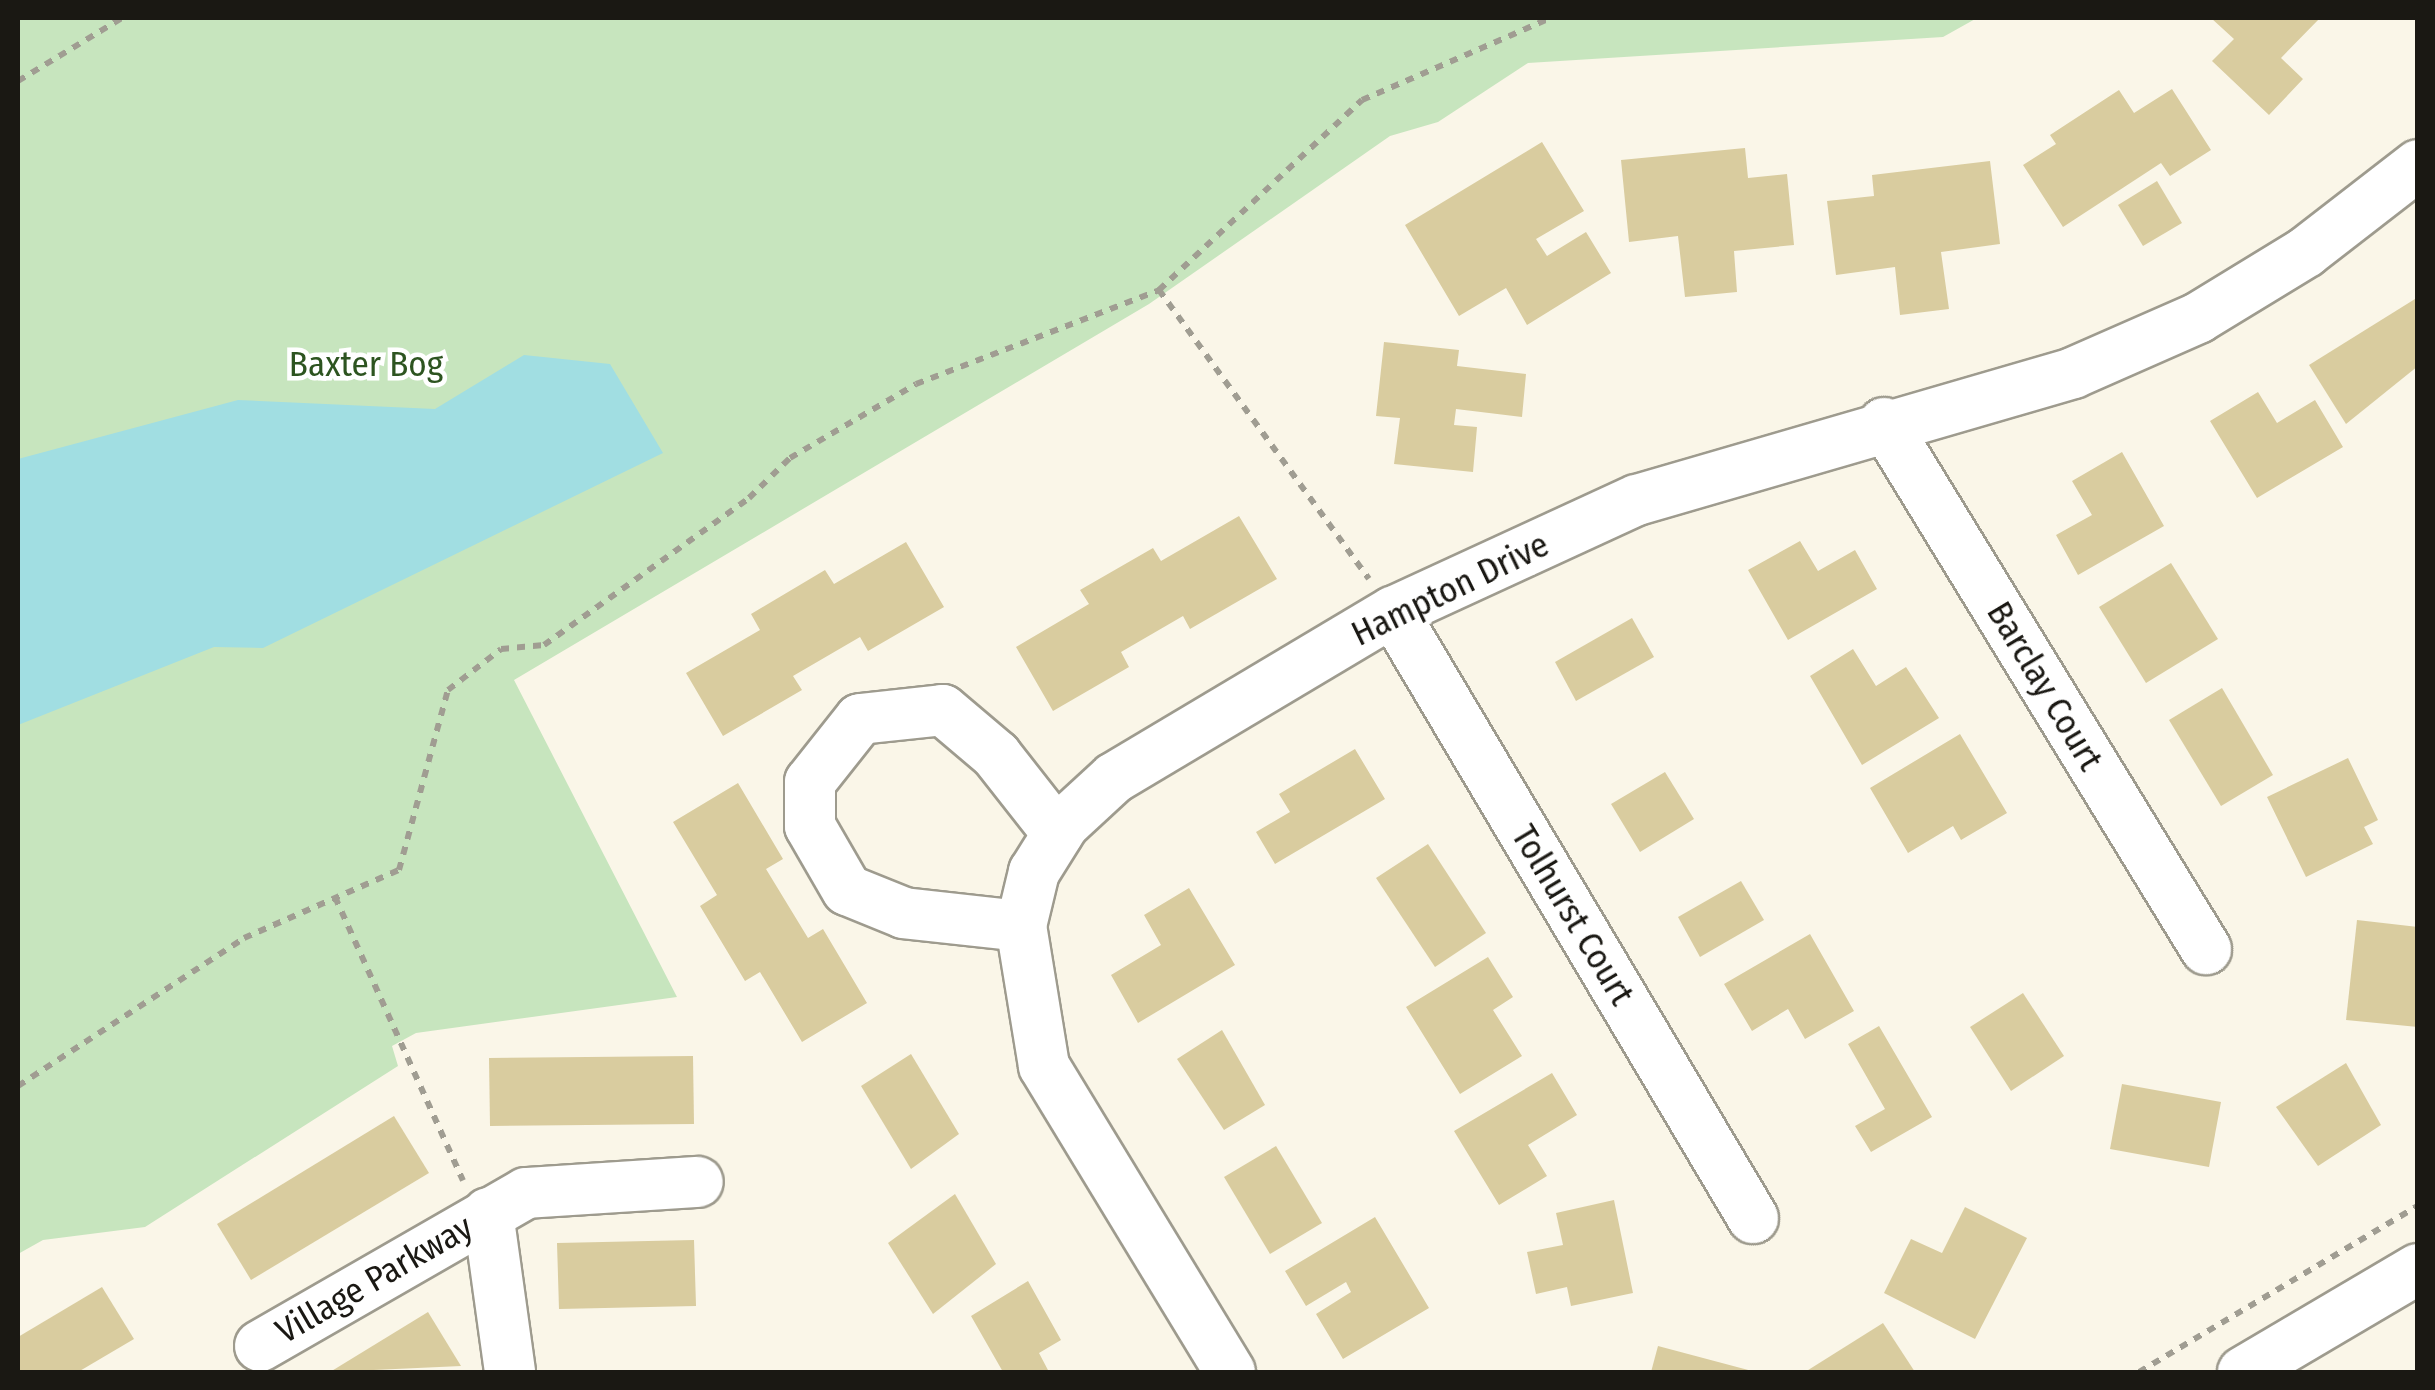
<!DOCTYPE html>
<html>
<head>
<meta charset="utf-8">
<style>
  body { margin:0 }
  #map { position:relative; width:2435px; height:1390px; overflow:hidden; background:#faf6e8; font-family:"Fira Sans Condensed",sans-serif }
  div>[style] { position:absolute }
  .green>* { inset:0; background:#c7e5be }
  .water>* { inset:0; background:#a1dee2 }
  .building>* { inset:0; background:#d9cc9f }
  .path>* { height:6px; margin-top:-3px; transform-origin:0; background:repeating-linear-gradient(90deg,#a09d92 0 8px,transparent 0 16px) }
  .roads { filter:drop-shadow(2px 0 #9e9b8e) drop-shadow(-2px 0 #9e9b8e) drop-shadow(0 2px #9e9b8e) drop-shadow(0 -2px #9e9b8e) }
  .minor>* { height:50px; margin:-25px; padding:0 25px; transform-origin:25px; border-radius:25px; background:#fff }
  span { translate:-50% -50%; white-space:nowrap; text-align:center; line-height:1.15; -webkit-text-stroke:9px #fff; paint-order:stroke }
  .park-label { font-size:35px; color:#2d5420 }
  .street-label { font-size:35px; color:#1a1813 }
  .frame { position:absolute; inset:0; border:20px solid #1a1813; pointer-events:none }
</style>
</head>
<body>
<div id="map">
  <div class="green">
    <div style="clip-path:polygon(18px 18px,1977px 18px,1943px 37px,1528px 63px,1438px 122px,1390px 136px,1149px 304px,514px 680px,677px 997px,416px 1033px,392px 1046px,398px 1066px,145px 1227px,43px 1240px,18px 1254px)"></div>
  </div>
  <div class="water">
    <div style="clip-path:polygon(524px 355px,610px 364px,663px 453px,263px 648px,214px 647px,18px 725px,18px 459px,238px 400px,435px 409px)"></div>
  </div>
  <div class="building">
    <div style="clip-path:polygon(2211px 18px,2320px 18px,2281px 58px,2303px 79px,2269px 115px,2212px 61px,2234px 39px)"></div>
    <div style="clip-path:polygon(2172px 89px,2211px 150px,2170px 176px,2161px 163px,2063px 227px,2023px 165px,2056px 144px,2050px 135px,2119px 90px,2134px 113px)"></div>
    <div style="clip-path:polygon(1542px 142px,1584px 211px,1536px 239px,1547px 256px,1586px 232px,1611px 273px,1527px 325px,1506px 288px,1459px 316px,1405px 225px)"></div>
    <div style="clip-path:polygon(1745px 148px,1748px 178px,1787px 174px,1794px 245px,1734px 251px,1737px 292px,1685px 297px,1678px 236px,1629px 242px,1621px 160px)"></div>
    <div style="clip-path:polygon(1990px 161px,2000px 244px,1941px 252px,1949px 309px,1900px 315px,1895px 267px,1836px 275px,1827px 201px,1874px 196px,1872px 175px)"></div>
    <div style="clip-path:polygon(2157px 181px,2182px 223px,2143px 246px,2118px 205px)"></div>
    <div style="clip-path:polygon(2415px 299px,2418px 366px,2346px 424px,2309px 365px)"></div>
    <div style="clip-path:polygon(1384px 342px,1459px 350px,1457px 366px,1526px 374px,1522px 417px,1456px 409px,1454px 425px,1477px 427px,1473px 472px,1394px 464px,1400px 418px,1376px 416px)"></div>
    <div style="clip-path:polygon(2258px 392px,2277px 423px,2315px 400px,2343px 447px,2257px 498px,2210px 421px)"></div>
    <div style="clip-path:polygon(2122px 452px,2164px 526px,2078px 575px,2056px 535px,2092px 515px,2072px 481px)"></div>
    <div style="clip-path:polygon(1239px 516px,1277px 579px,1190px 629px,1183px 616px,1121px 652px,1129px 667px,1053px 711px,1016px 647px,1089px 604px,1080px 590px,1153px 548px,1161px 561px)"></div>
    <div style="clip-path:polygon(1800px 541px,1818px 571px,1855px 550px,1877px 589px,1788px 640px,1748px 570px)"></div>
    <div style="clip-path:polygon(906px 542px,944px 607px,868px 651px,860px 637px,793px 676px,802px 690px,723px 736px,686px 673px,760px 630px,751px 614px,825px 570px,834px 584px)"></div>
    <div style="clip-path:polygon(2171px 563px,2218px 639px,2146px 683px,2099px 607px)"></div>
    <div style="clip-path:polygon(1632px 618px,1654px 657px,1576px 701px,1555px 662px)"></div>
    <div style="clip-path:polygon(1853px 649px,1876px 686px,1906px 667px,1939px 718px,1862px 765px,1810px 676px)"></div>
    <div style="clip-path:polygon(2222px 688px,2273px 775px,2221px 806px,2169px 720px)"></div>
    <div style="clip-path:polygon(1960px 734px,2007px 813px,1961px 840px,1953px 826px,1908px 853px,1870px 788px)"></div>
    <div style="clip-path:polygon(1355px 749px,1385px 799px,1275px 864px,1256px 832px,1290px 812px,1279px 794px)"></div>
    <div style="clip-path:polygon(2348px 758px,2378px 820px,2364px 827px,2373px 844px,2306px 877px,2267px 797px)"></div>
    <div style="clip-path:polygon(1665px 772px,1694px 819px,1640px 852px,1611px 804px)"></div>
    <div style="clip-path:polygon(738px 783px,783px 859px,766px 869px,808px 938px,823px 929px,867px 1003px,802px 1042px,760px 972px,745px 981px,700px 906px,717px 895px,673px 822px)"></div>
    <div style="clip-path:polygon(1428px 844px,1486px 933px,1435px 967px,1376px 878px)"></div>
    <div style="clip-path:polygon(1741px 881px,1764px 920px,1700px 957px,1678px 917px)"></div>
    <div style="clip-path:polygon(1189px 888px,1235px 965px,1138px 1023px,1111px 975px,1161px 945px,1144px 915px)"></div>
    <div style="clip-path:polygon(2357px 920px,2418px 927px,2418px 1027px,2346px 1020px)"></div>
    <div style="clip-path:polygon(1810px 934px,1854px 1011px,1805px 1039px,1788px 1009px,1752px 1031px,1724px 984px)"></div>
    <div style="clip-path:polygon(1488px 957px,1513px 997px,1493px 1010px,1522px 1056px,1460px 1094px,1406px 1007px)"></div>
    <div style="clip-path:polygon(2023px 993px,2064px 1056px,2011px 1091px,1970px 1027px)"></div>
    <div style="clip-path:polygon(1879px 1026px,1932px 1117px,1871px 1152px,1855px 1126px,1885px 1109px,1848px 1044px)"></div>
    <div style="clip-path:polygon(1222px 1030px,1265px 1105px,1224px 1130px,1177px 1059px)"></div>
    <div style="clip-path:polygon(911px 1054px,959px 1134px,911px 1169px,861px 1086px)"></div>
    <div style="clip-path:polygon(693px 1056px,694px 1124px,490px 1126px,489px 1058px)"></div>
    <div style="clip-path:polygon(2346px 1063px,2381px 1125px,2318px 1166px,2276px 1107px)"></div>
    <div style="clip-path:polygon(1552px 1073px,1577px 1115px,1528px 1145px,1547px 1176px,1499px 1205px,1454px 1131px)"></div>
    <div style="clip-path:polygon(2122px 1084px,2221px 1102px,2209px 1167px,2110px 1149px)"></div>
    <div style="clip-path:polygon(394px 1116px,429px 1173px,251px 1280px,217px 1224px)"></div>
    <div style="clip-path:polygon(1276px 1146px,1322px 1223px,1270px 1254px,1224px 1177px)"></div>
    <div style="clip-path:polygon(955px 1194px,996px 1264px,933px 1314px,888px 1243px)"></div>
    <div style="clip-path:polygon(1614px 1200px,1633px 1293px,1571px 1306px,1567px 1287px,1536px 1294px,1527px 1252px,1563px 1245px,1556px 1213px)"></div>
    <div style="clip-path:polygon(1965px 1207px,2027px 1238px,1975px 1339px,1884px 1293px,1911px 1239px,1942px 1253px)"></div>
    <div style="clip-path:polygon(1375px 1217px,1429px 1308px,1343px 1359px,1316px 1314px,1351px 1292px,1346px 1282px,1306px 1306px,1285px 1271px)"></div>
    <div style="clip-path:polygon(694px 1240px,696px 1306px,559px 1309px,557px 1243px)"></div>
    <div style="clip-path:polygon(1028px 1281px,1061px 1340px,1039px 1353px,1049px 1372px,1003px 1372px,971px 1316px)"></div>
    <div style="clip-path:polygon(102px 1287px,134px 1339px,78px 1372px,18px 1372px,18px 1337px)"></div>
    <div style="clip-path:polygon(428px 1312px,461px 1366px,330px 1372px)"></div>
    <div style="clip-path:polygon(1883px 1323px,1915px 1372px,1805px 1372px)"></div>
    <div style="clip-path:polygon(1658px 1346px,1752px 1371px,1752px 1372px,1651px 1372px)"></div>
  </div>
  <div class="path">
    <div style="left:18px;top:81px;width:122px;rotate:-31.2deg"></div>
    <div style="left:1159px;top:290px;width:357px;rotate:54deg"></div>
    <div style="left:335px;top:897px;width:311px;rotate:65.7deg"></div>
    <div style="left:18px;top:1086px;width:270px;rotate:-33.2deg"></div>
    <div style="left:244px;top:938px;width:169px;rotate:-23.7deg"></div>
    <div style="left:399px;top:870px;width:187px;rotate:-74.8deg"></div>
    <div style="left:448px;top:690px;width:67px;rotate:-37.7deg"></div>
    <div style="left:501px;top:649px;width:43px;rotate:-5.3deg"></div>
    <div style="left:544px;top:645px;width:252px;rotate:-35.6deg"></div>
    <div style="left:749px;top:498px;width:57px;rotate:-44.3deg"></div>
    <div style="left:790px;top:458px;width:146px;rotate:-30.4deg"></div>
    <div style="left:916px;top:384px;width:261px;rotate:-21.1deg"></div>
    <div style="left:1159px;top:290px;width:278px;rotate:-43.1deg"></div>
    <div style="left:1362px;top:100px;width:206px;rotate:-23.5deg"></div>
    <div style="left:2139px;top:1372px;width:325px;rotate:-30.8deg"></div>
  </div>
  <div class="roads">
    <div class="minor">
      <div style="left:1884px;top:423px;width:617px;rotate:58.53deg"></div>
      <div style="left:1393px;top:612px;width:705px;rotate:59.29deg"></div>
      <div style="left:1021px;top:926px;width:118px;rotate:-173.7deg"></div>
      <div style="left:904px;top:913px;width:61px;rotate:-158deg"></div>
      <div style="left:847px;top:890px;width:74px;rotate:-120deg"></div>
      <div style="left:810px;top:826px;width:44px;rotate:-90deg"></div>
      <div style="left:810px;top:782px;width:80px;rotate:-51.6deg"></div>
      <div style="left:860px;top:719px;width:83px;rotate:-6.2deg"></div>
      <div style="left:943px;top:710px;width:70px;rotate:40.3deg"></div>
      <div style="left:996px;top:755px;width:100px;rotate:51.9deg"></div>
      <div style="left:488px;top:1213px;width:161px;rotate:82.1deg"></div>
      <div style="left:260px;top:1346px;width:307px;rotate:-29.9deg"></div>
      <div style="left:526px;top:1193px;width:172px;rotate:-3.7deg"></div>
      <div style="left:1230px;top:1372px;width:358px;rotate:-121.3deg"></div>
      <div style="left:1044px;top:1066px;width:142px;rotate:-99.3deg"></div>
      <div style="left:1021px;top:926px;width:56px;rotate:-76.5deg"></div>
      <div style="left:1034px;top:872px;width:57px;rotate:-58deg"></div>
      <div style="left:1064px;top:824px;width:68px;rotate:-42.6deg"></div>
      <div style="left:1114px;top:778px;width:325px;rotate:-30.8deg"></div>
      <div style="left:1393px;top:612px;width:268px;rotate:-24.7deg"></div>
      <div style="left:1637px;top:500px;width:454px;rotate:-16.2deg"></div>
      <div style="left:2073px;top:373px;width:137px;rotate:-23.7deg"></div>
      <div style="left:2198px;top:318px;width:127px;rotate:-31.4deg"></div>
      <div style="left:2306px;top:252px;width:142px;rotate:-37.8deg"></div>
      <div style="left:2243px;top:1372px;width:203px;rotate:-30.5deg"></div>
    </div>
  </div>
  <div class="park-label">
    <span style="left:366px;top:364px">Baxter Bog</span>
  </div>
  <div class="street-label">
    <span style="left:1450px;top:589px;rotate:-26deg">Hampton Drive</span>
    <span style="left:2045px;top:686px;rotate:59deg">Barclay Court</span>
    <span style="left:1573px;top:915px;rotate:59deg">Tolhurst Court</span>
    <span style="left:374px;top:1279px;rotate:-30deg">Village Parkway</span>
  </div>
  <div class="frame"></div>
</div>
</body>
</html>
